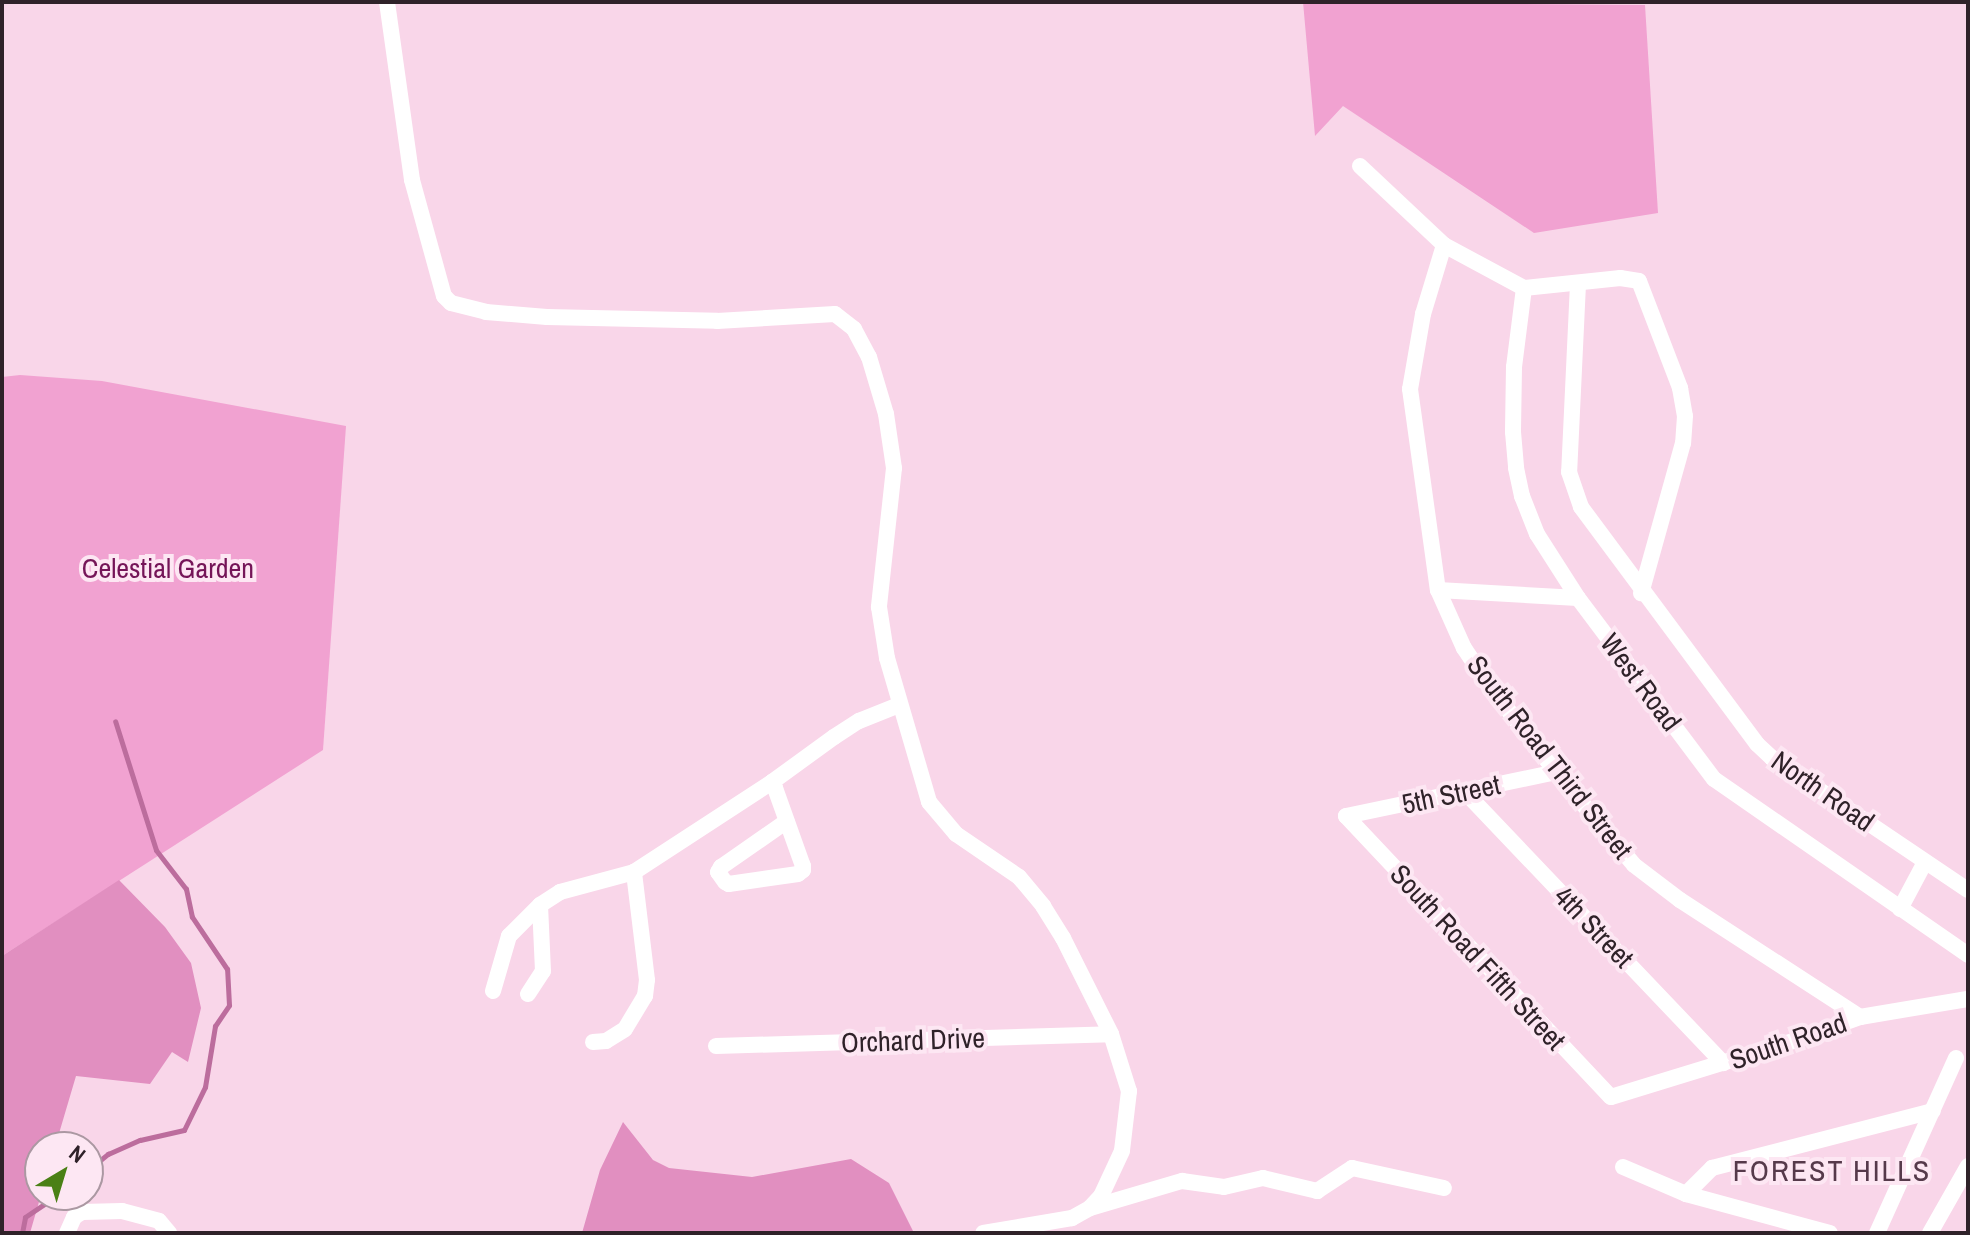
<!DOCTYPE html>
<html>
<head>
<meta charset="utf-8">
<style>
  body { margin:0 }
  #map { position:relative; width:1970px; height:1235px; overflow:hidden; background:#f9d6e9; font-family:"Archivo Narrow",sans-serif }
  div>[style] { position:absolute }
  .green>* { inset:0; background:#f1a2d1 }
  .forest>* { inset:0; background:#e18fc0 }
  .stream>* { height:5px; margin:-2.5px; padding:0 2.5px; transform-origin:2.5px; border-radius:2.5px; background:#bc6d9d }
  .minor>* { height:16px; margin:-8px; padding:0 8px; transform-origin:8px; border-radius:8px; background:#fff }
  span { translate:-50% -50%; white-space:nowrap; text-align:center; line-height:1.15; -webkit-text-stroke:8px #fde7f3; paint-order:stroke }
  .park-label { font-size:28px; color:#751558 }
  .street-label { font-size:28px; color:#2f2229 }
  .neighbourhood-label { font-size:30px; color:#563a4b; letter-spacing:2px }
  .frame { position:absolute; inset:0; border:4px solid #2f2229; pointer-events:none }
  .north { position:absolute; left:24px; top:1131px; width:80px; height:80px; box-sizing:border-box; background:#fde7f3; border:2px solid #ab98a2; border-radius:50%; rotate:38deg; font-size:22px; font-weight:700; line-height:32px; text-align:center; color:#2f2229 }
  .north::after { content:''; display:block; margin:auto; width:28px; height:36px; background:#4a8015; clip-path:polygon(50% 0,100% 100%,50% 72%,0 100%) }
</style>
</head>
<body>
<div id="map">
  <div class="green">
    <div style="clip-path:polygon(1303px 2px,1645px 5px,1658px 213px,1534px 233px,1343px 106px,1315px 136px)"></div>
    <div style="clip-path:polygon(20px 375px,102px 381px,346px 426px,323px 750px,2px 956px,2px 377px)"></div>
  </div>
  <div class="forest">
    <div style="clip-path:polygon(119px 880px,165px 927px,191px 963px,201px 1008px,188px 1062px,172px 1052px,150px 1084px,76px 1076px,55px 1147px,40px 1147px,41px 1195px,30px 1233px,2px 1233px,2px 956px)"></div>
    <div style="clip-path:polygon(623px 1122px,653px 1160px,669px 1168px,752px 1177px,851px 1159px,889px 1183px,914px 1233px,582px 1233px,600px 1170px)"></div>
  </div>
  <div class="stream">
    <div style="left:88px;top:1170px;width:26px;rotate:-39deg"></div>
    <div style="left:108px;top:1154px;width:35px;rotate:-24deg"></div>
    <div style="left:140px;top:1140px;width:45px;rotate:-12.8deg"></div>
    <div style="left:184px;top:1130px;width:48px;rotate:-64deg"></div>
    <div style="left:205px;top:1087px;width:62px;rotate:-80.7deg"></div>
    <div style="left:215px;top:1026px;width:25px;rotate:-56deg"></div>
    <div style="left:229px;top:1005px;width:36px;rotate:-93deg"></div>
    <div style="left:227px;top:969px;width:63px;rotate:-123.9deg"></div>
    <div style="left:192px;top:917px;width:29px;rotate:-102deg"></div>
    <div style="left:186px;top:889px;width:49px;rotate:-127.6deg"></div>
    <div style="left:156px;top:850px;width:135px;rotate:-107.6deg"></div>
    <div style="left:22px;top:1233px;width:16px;rotate:-79deg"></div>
    <div style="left:25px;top:1217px;width:40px;rotate:-34deg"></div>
  </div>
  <div class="minor">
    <div style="left:387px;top:2px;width:180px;rotate:82deg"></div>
    <div style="left:412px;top:180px;width:120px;rotate:74.6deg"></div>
    <div style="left:444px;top:296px;width:10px;rotate:45deg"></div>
    <div style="left:451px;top:303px;width:36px;rotate:14deg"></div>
    <div style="left:486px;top:312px;width:61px;rotate:4.7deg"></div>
    <div style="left:547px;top:317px;width:170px;rotate:1.3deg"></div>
    <div style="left:717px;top:321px;width:118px;rotate:-3.4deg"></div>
    <div style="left:835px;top:314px;width:24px;rotate:38deg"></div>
    <div style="left:854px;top:329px;width:32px;rotate:62deg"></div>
    <div style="left:869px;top:357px;width:59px;rotate:73.4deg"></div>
    <div style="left:886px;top:414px;width:55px;rotate:81.6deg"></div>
    <div style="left:894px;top:468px;width:140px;rotate:96.2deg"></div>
    <div style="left:879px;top:607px;width:52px;rotate:81.1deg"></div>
    <div style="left:887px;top:658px;width:150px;rotate:73.7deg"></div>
    <div style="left:929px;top:802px;width:42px;rotate:49.8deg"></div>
    <div style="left:956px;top:834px;width:76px;rotate:34.3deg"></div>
    <div style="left:1019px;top:877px;width:38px;rotate:50deg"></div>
    <div style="left:1043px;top:906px;width:38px;rotate:58deg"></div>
    <div style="left:1063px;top:938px;width:107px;rotate:63.4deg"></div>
    <div style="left:1111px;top:1034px;width:60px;rotate:72.5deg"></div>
    <div style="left:1129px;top:1091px;width:60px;rotate:96.7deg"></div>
    <div style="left:1122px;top:1151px;width:50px;rotate:115deg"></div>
    <div style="left:1101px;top:1196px;width:16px;rotate:133deg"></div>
    <div style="left:1090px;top:1208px;width:21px;rotate:151deg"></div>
    <div style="left:1072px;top:1218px;width:90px;rotate:170.4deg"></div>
    <div style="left:1360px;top:166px;width:115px;rotate:43.2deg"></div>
    <div style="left:1444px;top:245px;width:91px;rotate:28.3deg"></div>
    <div style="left:1524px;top:288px;width:97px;rotate:-5.9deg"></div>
    <div style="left:1620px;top:278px;width:19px;rotate:9deg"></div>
    <div style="left:1639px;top:281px;width:115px;rotate:69deg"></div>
    <div style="left:1680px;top:388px;width:28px;rotate:80deg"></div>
    <div style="left:1685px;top:416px;width:27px;rotate:94deg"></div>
    <div style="left:1683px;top:443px;width:156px;rotate:105.6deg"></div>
    <div style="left:1444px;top:245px;width:72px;rotate:106.9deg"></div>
    <div style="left:1423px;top:314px;width:76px;rotate:99.8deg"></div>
    <div style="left:1410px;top:389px;width:203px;rotate:82.1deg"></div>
    <div style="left:1438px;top:590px;width:64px;rotate:65.9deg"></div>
    <div style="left:1464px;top:648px;width:43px;rotate:56.3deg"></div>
    <div style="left:1488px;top:684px;width:111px;rotate:52.3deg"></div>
    <div style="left:1556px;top:772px;width:121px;rotate:50deg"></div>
    <div style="left:1634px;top:865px;width:58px;rotate:37.3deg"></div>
    <div style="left:1680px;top:900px;width:215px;rotate:33deg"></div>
    <div style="left:1578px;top:284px;width:188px;rotate:92.7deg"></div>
    <div style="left:1569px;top:472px;width:37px;rotate:71deg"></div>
    <div style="left:1581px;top:507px;width:295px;rotate:53.4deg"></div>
    <div style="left:1757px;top:744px;width:21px;rotate:43deg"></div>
    <div style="left:1772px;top:758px;width:236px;rotate:34deg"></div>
    <div style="left:1524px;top:288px;width:80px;rotate:97.2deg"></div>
    <div style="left:1514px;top:367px;width:65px;rotate:90.9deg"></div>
    <div style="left:1513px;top:432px;width:36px;rotate:85deg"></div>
    <div style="left:1516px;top:468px;width:29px;rotate:78deg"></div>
    <div style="left:1522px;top:496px;width:41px;rotate:68.5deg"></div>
    <div style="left:1537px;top:534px;width:76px;rotate:57.4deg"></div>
    <div style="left:1578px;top:598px;width:226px;rotate:53.1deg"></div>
    <div style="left:1714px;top:779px;width:309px;rotate:34.7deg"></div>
    <div style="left:1438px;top:590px;width:140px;rotate:3.3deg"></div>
    <div style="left:772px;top:782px;width:7px;rotate:63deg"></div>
    <div style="left:775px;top:788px;width:83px;rotate:70.3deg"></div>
    <div style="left:803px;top:866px;width:4px;rotate:90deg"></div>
    <div style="left:803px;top:870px;width:6px;rotate:141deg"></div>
    <div style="left:798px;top:874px;width:70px;rotate:171.8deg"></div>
    <div style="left:729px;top:884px;width:4px;rotate:-153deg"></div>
    <div style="left:725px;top:882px;width:12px;rotate:-125deg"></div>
    <div style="left:718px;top:872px;width:6px;rotate:-59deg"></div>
    <div style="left:721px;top:867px;width:80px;rotate:-34.9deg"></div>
    <div style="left:1464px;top:791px;width:376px;rotate:46.4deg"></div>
    <div style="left:1346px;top:816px;width:386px;rotate:46.7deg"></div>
    <div style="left:1611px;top:1097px;width:197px;rotate:-17.1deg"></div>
    <div style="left:1799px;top:1039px;width:65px;rotate:-19.8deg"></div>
    <div style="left:1860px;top:1017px;width:109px;rotate:-9.5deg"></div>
    <div style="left:1346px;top:816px;width:215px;rotate:-11.8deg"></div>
    <div style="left:1900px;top:909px;width:53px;rotate:-62deg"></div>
    <div style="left:493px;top:991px;width:57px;rotate:-73.8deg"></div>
    <div style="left:509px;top:936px;width:44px;rotate:-45deg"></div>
    <div style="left:540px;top:905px;width:24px;rotate:-33deg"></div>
    <div style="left:560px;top:892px;width:77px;rotate:-15.1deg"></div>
    <div style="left:634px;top:872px;width:165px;rotate:-33.1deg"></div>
    <div style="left:772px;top:782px;width:77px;rotate:-36deg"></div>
    <div style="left:834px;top:737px;width:30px;rotate:-33deg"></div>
    <div style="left:859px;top:721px;width:43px;rotate:-21.8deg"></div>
    <div style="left:528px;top:994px;width:27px;rotate:-57deg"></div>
    <div style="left:543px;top:971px;width:66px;rotate:-92.6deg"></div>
    <div style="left:593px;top:1042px;width:13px;rotate:-4deg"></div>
    <div style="left:606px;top:1041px;width:22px;rotate:-32deg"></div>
    <div style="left:625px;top:1029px;width:39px;rotate:-59deg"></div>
    <div style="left:645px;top:996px;width:16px;rotate:-83deg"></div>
    <div style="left:647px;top:980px;width:109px;rotate:-96.9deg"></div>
    <div style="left:716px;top:1046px;width:395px;rotate:-1.7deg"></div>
    <div style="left:1623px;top:1167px;width:69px;rotate:23.2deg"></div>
    <div style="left:1686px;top:1194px;width:149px;rotate:15.2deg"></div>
    <div style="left:1686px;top:1194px;width:37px;rotate:-45deg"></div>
    <div style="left:1712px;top:1168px;width:228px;rotate:-14.5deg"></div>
    <div style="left:1090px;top:1208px;width:96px;rotate:-16.4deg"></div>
    <div style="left:1182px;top:1181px;width:42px;rotate:8.1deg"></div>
    <div style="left:1224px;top:1187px;width:40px;rotate:-13deg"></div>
    <div style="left:1263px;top:1178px;width:56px;rotate:13.5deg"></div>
    <div style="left:1317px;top:1191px;width:42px;rotate:-33.3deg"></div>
    <div style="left:1352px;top:1168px;width:94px;rotate:12.3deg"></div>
    <div style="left:67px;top:1233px;width:17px;rotate:-66deg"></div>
    <div style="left:74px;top:1217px;width:9px;rotate:-32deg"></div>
    <div style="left:82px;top:1212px;width:40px;rotate:-1.4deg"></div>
    <div style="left:122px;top:1211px;width:38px;rotate:15deg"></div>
    <div style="left:159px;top:1221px;width:16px;rotate:50deg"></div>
    <div style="left:1877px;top:1233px;width:192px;rotate:-65.7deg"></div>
    <div style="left:1930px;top:1233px;width:77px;rotate:-60.4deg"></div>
  </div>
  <div class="park-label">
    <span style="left:168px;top:568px">Celestial Garden</span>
  </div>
  <div class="street-label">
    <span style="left:1641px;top:682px;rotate:53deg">West Road</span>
    <span style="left:1550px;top:757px;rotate:52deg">South Road Third Street</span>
    <span style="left:1823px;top:791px;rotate:35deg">North Road</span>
    <span style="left:1451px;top:794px;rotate:-12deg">5th Street</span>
    <span style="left:1594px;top:927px;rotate:46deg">4th Street</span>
    <span style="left:1478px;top:957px;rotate:47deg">South Road Fifth Street</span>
    <span style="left:913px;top:1040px;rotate:-2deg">Orchard Drive</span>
    <span style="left:1788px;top:1041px;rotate:-19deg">South Road</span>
  </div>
  <div class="neighbourhood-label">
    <span style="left:1832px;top:1170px">FOREST HILLS</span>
  </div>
  <div class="frame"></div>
  <div class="north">N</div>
</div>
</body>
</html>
